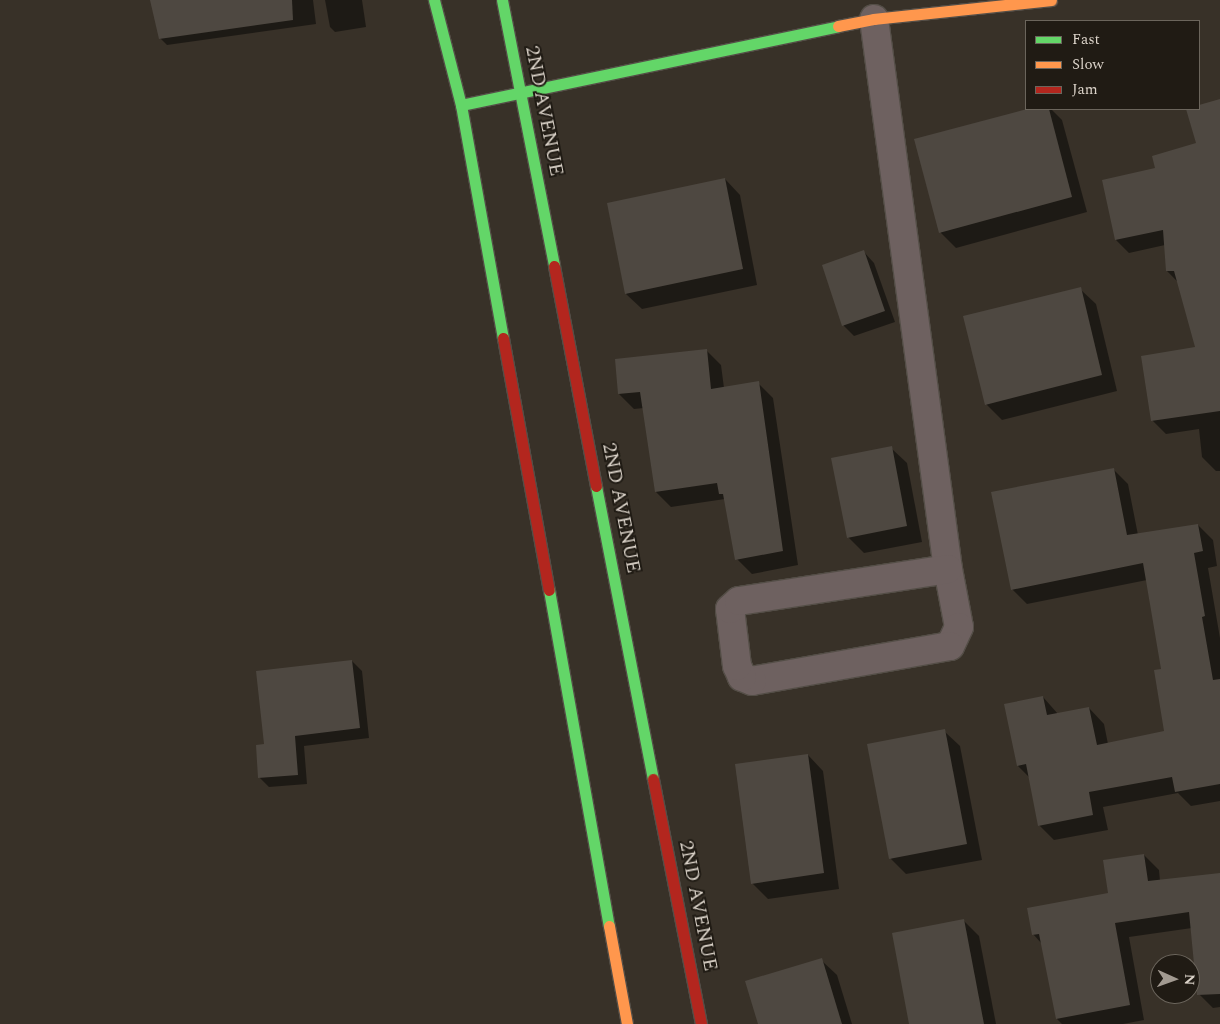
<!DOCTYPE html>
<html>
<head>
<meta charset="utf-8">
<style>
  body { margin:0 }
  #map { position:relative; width:1220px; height:1024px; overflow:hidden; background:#383128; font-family:Spectral,serif }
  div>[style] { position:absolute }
  .shadow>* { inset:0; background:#0007 }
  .building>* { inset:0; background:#4e4841 }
  .roads { filter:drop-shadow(1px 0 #544e47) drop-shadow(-1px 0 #544e47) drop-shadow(0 1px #544e47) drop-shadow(0 -1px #544e47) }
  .street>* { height:28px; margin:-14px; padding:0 14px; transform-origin:14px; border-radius:14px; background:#6e6160 }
  .fast>* { height:11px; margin:-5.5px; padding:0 5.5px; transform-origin:5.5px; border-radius:5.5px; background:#63d668 }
  .slow>* { height:11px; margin:-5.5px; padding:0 5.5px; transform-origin:5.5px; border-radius:5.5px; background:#ff974d }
  .jam>* { height:11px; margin:-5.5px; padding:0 5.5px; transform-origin:5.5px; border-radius:5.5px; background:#b3261e }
  span { translate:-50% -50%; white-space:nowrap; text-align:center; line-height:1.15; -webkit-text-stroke:4px #201b14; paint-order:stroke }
  .street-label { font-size:20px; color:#dbd3c9 }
  .legend { position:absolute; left:1025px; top:20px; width:175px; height:90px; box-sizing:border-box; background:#201b14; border:1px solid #6b655c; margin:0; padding:6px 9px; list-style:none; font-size:15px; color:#dbd3c9 }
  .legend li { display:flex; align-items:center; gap:10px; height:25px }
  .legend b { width:25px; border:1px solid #6b655c }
  .north { position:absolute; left:1150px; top:954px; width:50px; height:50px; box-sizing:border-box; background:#201b14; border:1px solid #6b655c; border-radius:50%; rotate:92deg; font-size:14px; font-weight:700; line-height:20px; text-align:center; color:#dbd3c9 }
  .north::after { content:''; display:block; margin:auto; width:18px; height:22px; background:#a29a91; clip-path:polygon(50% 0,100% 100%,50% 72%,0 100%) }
</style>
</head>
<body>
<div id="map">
  <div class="shadow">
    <div style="clip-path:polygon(151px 0,313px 0,316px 24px,167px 45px,160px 38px)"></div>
    <div style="clip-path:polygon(325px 0,362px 0,366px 27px,335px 32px,330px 27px)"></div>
    <div style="clip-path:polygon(1220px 100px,1220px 325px,1167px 271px,1165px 245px,1129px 253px,1116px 240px,1156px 169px,1197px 144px,1187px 110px)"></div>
    <div style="clip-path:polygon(1031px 109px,1051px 109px,1062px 120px,1087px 212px,956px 248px,941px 233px,915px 140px)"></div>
    <div style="clip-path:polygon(725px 179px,740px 195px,757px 285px,642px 309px,626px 294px)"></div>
    <div style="clip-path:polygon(864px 252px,874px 263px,895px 322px,854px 336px,844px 326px,824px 265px)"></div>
    <div style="clip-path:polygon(1080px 289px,1096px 304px,1117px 391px,1002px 420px,986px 404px)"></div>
    <div style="clip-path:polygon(707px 351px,721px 365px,724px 388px,758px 383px,773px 398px,798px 565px,752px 574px,737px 559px,725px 499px,671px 507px,656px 492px,644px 408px,634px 409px,619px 394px)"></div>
    <div style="clip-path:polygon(1220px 356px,1220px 471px,1216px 471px,1202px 457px,1199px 429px,1166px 434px,1152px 420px)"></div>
    <div style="clip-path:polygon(891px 448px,907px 463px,922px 542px,864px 553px,848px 537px)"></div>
    <div style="clip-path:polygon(1113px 469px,1128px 484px,1138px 535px,1198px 525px,1213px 540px,1217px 566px,1208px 568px,1220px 638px,1220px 801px,1191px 806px,1178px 793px,1103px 807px,1108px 830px,1054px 840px,1039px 825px,1030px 778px,1018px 766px,1043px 697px,1058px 714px,1089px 708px,1104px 724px,1108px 744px,1166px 732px,1162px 670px,1147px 580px,1027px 604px,1012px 589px)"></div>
    <div style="clip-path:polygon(352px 661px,362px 671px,369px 738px,304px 746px,307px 784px,269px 787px,259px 777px,266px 746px)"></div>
    <div style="clip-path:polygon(944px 731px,960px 746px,982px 860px,906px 874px,891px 859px)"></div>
    <div style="clip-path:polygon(808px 755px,823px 771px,839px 889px,768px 899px,752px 883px)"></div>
    <div style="clip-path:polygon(1144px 855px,1159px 870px,1160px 881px,1220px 875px,1220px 1007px,1213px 1008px,1198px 993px,1192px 928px,1129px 937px,1144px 1020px,1123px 1024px,1062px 1024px,1057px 1019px,1042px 944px,1033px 934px,1109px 894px)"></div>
    <div style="clip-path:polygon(963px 920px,979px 936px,996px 1024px,911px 1024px)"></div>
    <div style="clip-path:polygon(821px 960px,837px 975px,852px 1024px,759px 1024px)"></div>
  </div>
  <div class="building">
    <div style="clip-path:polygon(150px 0,292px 0,293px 20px,159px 39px)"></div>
    <div style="clip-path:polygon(1220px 99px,1220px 411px,1151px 421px,1141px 356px,1195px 347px,1174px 271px,1166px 271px,1163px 230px,1115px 240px,1102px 180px,1155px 168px,1152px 156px,1196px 143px,1186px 109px,1199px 109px,1199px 105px)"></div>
    <div style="clip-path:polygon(1027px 109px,1049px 109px,1072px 197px,939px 233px,914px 139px)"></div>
    <div style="clip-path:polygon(725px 178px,743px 269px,625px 294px,607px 203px)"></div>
    <div style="clip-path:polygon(864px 250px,885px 311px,842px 326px,822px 265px)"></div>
    <div style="clip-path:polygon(1081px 287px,1102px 375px,985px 405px,963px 316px)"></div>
    <div style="clip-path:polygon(707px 349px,711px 389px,759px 381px,783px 551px,735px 560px,723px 494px,719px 494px,717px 483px,655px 492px,640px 392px,618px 394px,615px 359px)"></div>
    <div style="clip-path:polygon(892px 446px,907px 526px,847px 538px,831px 458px)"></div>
    <div style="clip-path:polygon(1114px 468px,1127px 535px,1198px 524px,1203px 551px,1194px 553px,1205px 616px,1202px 617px,1213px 680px,1220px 679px,1220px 784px,1175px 792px,1172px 777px,1089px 792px,1093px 815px,1038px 826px,1026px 764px,1017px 766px,1004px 704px,1043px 696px,1047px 715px,1089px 707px,1097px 745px,1164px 731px,1154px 670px,1161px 669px,1143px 563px,1011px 590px,991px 492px)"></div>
    <div style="clip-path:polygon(352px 660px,360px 728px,295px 736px,298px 775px,258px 778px,256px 745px,264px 744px,256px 671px)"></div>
    <div style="clip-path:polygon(945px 729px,967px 844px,889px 859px,867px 744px)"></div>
    <div style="clip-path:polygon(808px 754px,824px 873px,751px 884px,735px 764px)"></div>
    <div style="clip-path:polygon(1144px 854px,1148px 881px,1220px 873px,1220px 994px,1197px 995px,1189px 912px,1115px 923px,1130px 1005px,1056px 1019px,1039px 934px,1032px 935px,1027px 908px,1108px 893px,1103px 860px)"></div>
    <div style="clip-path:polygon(964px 919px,984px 1024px,909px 1024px,892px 933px)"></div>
    <div style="clip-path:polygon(822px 958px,842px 1024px,758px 1024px,745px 981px)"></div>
  </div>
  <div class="roads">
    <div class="street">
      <div style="left:874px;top:19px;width:555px;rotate:82.34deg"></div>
      <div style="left:948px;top:569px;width:59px;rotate:79.3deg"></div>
      <div style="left:959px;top:627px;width:21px;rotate:115deg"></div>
      <div style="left:950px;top:646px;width:201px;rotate:170deg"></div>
      <div style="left:752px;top:681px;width:11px;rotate:-158deg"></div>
      <div style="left:742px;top:677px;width:12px;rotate:-114deg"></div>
      <div style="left:737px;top:666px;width:57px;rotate:-97deg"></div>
      <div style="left:730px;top:609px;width:12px;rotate:-42deg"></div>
      <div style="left:739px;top:601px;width:211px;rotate:-8.7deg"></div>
    </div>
    <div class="fast">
      <div style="left:434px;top:0;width:108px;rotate:75.6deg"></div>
      <div style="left:461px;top:105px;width:237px;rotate:79.8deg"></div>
      <div style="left:502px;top:0;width:271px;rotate:78.9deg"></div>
      <div style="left:461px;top:105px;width:385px;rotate:-11.8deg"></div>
      <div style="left:596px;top:486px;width:298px;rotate:79deg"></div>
      <div style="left:549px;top:590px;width:341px;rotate:79.9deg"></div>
    </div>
    <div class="slow">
      <div style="left:838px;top:26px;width:37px;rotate:-11deg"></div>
      <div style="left:874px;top:19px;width:178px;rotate:-6.1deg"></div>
      <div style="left:609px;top:926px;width:100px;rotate:79.6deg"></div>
    </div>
    <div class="jam">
      <div style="left:554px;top:266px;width:224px;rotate:79.2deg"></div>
      <div style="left:503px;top:338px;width:256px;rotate:79.7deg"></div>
      <div style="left:653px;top:779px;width:250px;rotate:78.9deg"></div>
    </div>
  </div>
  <div class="street-label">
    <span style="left:544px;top:111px;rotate:79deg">2ND AVENUE</span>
    <span style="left:621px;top:508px;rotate:79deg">2ND AVENUE</span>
    <span style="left:698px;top:906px;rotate:79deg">2ND AVENUE</span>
  </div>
  <ul class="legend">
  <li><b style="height:6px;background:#63d668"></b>Fast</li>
  <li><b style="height:6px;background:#ff974d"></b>Slow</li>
  <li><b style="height:6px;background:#b3261e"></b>Jam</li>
  </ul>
  <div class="north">N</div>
</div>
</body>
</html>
